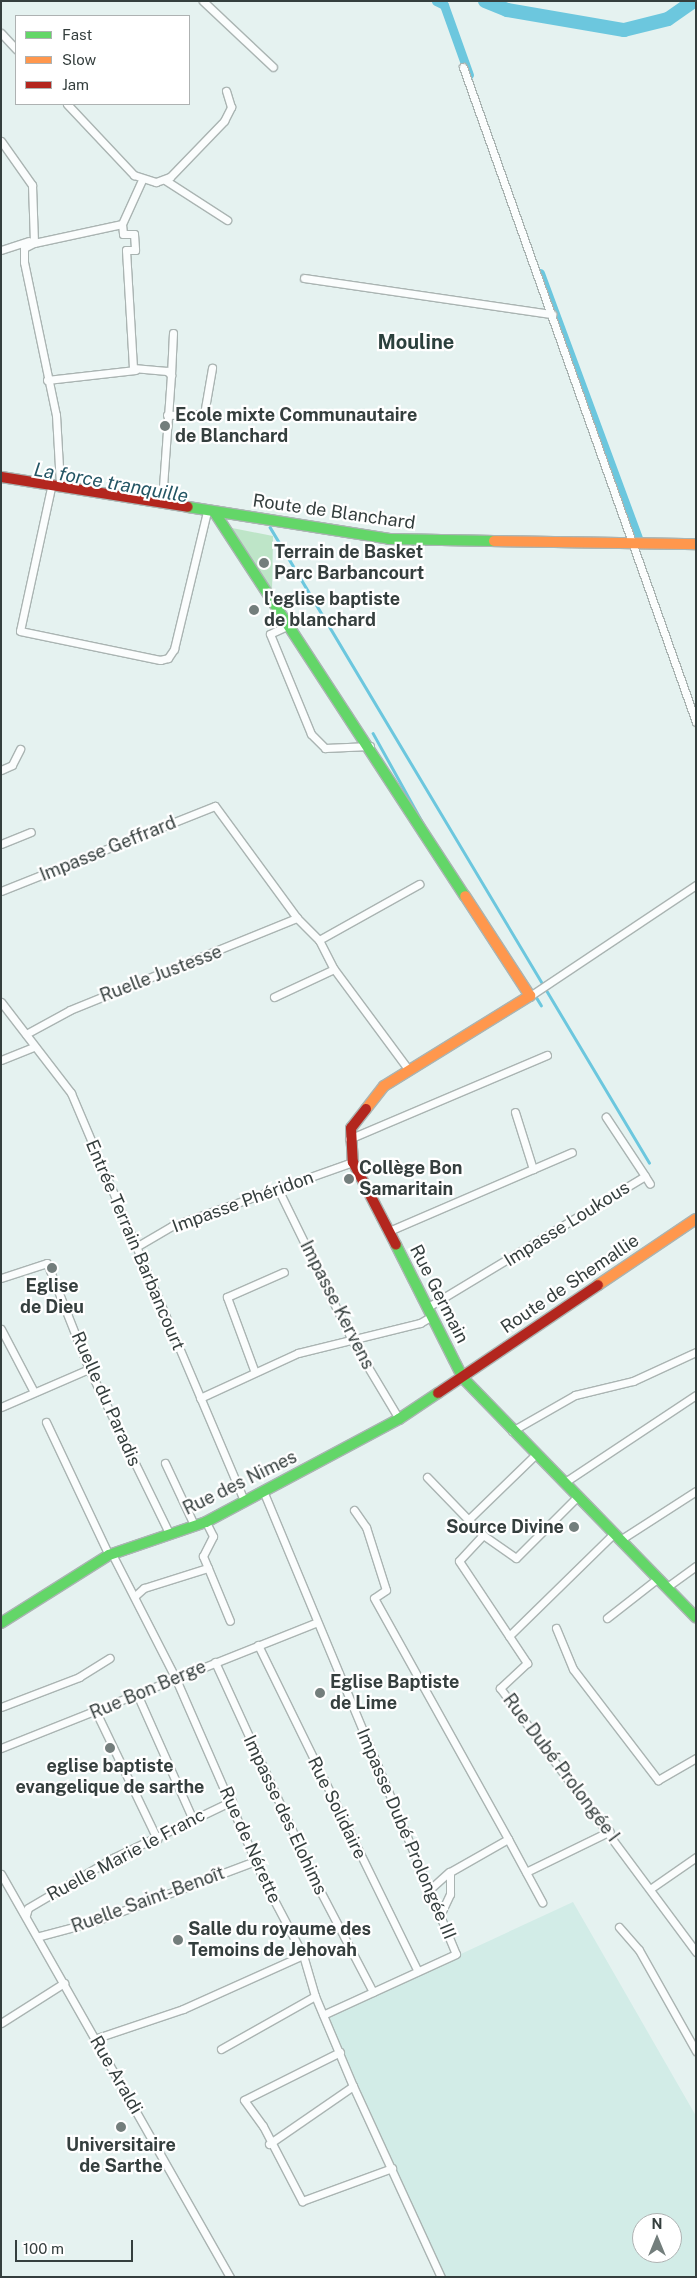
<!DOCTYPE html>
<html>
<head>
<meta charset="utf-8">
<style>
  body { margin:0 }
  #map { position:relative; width:697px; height:2278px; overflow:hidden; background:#e5f2f0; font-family:"Public Sans",sans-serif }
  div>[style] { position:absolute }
  .built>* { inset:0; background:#d2ece7 }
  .green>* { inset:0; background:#bee5c8 }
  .stream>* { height:2.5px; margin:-1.25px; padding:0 1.25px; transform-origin:1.25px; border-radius:1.25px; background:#6cc7de }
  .canal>* { height:9px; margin:-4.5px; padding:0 4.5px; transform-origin:4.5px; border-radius:4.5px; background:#6cc7de }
  .river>* { height:14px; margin:-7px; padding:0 7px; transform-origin:7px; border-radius:7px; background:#6cc7de }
  .roads { filter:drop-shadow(1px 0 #aab4b2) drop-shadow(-1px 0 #aab4b2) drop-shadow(0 1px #aab4b2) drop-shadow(0 -1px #aab4b2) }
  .street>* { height:7px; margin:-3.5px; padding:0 3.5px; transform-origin:3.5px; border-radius:3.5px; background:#fbfdfd }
  .fast>* { height:10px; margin:-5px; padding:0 5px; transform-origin:5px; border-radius:5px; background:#63d668 }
  .slow>* { height:10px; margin:-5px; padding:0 5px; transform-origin:5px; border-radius:5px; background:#ff974d }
  .jam>* { height:10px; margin:-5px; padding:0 5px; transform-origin:5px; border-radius:5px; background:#b3261e }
  .dots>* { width:14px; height:14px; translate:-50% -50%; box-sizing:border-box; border:2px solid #fff; border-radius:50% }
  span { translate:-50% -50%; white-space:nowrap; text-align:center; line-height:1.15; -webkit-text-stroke:4.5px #fff; paint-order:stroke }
  .poi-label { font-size:18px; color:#353f3e; font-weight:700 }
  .left { translate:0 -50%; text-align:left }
  .right { translate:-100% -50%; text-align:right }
  .street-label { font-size:18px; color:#353f3e }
  .water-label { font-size:19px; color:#235564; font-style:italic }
  .quarter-label { font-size:20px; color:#2b403d; font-weight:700 }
  .frame { position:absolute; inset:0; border:2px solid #353f3e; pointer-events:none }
  .legend { position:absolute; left:15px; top:15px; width:175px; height:90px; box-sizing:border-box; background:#fff; border:1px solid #aeb2b2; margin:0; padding:6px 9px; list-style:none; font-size:15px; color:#353f3e }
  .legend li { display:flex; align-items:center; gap:10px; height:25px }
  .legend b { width:25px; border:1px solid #aeb2b2 }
  .north { position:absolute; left:632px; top:2213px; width:50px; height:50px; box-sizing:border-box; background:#fff; border:1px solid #aeb2b2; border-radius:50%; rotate:0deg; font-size:14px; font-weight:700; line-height:20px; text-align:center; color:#353f3e }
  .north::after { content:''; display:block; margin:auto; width:18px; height:22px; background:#737e7c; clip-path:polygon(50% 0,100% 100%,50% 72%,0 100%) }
  .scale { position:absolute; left:15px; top:2240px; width:118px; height:22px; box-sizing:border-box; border:2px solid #353f3e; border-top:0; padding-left:6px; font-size:15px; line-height:18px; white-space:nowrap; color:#353f3e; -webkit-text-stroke:4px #fff; paint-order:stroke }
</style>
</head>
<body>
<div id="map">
  <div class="built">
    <div style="clip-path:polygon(evenodd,573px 1902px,696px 2116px,696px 2277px,445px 2277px,327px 2016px,573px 1902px,642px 2223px,672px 2223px,672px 2253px,642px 2253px,642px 2223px)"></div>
  </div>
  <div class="green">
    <div style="clip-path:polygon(232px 528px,273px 536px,272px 591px)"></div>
  </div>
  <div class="stream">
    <div style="left:270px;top:527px;width:740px;rotate:59.17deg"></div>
    <div style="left:373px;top:733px;width:105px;rotate:61deg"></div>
    <div style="left:535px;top:995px;width:12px;rotate:59deg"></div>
  </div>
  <div class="canal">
    <div style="left:436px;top:1px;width:9px;rotate:27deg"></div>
    <div style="left:444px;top:5px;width:74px;rotate:70.3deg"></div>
    <div style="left:540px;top:273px;width:285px;rotate:69.7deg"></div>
  </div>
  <div class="river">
    <div style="left:485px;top:1px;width:24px;rotate:22deg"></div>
    <div style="left:507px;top:10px;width:119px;rotate:9.7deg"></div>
    <div style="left:624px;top:30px;width:45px;rotate:-14deg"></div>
    <div style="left:668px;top:19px;width:32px;rotate:-35deg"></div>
  </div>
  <div class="roads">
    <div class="street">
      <div style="left:203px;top:1px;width:96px;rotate:43.3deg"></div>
      <div style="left:1px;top:33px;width:22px;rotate:47deg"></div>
      <div style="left:463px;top:67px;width:695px;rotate:70.42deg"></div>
      <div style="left:67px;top:104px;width:98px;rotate:46.7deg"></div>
      <div style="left:134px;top:175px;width:23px;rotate:18deg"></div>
      <div style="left:156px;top:182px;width:15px;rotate:-20deg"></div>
      <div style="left:170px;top:177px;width:78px;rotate:-46deg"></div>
      <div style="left:224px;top:121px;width:16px;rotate:-63deg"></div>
      <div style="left:231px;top:107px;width:17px;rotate:-107deg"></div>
      <div style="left:1px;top:141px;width:54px;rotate:54.8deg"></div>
      <div style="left:32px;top:185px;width:58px;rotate:88deg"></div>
      <div style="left:34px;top:243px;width:11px;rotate:153deg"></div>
      <div style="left:24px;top:248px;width:14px;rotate:90deg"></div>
      <div style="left:24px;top:262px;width:156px;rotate:78.2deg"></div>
      <div style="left:56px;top:415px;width:69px;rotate:86.7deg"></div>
      <div style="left:165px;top:180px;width:74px;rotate:32.8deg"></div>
      <div style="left:122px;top:224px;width:10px;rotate:84deg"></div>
      <div style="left:123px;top:234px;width:11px"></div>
      <div style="left:134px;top:234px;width:16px;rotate:86deg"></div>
      <div style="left:135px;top:250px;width:9px;rotate:180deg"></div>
      <div style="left:126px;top:250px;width:118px;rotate:86.6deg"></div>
      <div style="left:133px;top:368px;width:34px;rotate:5deg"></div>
      <div style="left:167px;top:371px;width:6px;rotate:45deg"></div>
      <div style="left:171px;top:375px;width:127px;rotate:94.1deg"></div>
      <div style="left:34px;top:243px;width:90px;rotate:-12.2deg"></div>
      <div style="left:122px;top:224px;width:48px;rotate:-65.6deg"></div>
      <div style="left:1px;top:250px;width:29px;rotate:-18deg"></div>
      <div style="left:304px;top:278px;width:251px;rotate:8.3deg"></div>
      <div style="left:171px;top:375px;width:42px;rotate:-87.3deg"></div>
      <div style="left:47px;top:380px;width:89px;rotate:-6.5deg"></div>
      <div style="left:167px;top:415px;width:37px;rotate:-2deg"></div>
      <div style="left:204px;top:414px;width:47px;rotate:-80.1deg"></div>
      <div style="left:52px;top:483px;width:151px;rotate:102.2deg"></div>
      <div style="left:20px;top:631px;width:143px;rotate:11.7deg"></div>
      <div style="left:160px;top:660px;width:8px;rotate:-14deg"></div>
      <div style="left:168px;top:658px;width:11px;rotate:-56deg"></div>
      <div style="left:174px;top:649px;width:141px;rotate:-76.5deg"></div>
      <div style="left:289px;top:625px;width:21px;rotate:155deg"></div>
      <div style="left:270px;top:634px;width:108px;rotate:67.7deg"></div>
      <div style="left:311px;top:734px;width:20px;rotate:45deg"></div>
      <div style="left:325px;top:748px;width:45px;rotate:-2.5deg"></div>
      <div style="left:1px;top:770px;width:12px;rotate:-24deg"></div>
      <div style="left:12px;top:765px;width:18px;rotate:-63deg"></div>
      <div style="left:1px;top:844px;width:32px;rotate:-22deg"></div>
      <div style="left:1px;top:891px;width:230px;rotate:-21.7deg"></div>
      <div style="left:215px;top:806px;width:139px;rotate:53.8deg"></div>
      <div style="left:297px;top:918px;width:31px;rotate:45deg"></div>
      <div style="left:319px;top:940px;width:33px;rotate:63deg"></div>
      <div style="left:334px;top:969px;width:124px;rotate:53.5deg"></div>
      <div style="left:319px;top:940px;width:115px;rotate:-29.2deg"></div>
      <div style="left:530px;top:996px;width:200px;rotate:-33.8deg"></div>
      <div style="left:274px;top:997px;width:66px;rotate:-25deg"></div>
      <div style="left:1px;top:1002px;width:115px;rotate:52.4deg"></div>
      <div style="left:71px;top:1093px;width:444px;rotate:67deg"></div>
      <div style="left:26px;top:1034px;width:50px;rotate:-28.6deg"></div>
      <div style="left:70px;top:1010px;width:245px;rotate:-22.1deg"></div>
      <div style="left:1px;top:1060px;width:35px;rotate:-22deg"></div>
      <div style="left:515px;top:1112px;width:60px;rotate:72.5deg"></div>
      <div style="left:349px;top:1139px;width:215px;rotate:-23deg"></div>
      <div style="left:645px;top:1176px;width:9px;rotate:58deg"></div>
      <div style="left:278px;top:1189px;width:170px;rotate:63.9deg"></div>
      <div style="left:353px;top:1342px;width:90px;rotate:59.1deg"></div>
      <div style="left:389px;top:1231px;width:199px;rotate:-23.3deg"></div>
      <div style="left:136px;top:1247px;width:42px;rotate:-30.3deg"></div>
      <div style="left:172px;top:1226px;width:192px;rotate:-19.5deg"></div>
      <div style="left:1px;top:1278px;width:48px;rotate:-18.1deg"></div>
      <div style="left:47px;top:1263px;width:114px;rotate:68.4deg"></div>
      <div style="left:89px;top:1369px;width:182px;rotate:64deg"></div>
      <div style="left:428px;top:1307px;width:253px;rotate:-31.1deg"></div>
      <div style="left:645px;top:1176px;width:71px;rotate:-123.5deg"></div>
      <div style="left:1px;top:1329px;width:71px;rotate:62.4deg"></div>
      <div style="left:254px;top:1370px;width:78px;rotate:-110.3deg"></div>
      <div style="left:227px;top:1297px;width:62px;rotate:-23.7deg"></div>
      <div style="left:200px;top:1398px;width:108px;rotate:-24.7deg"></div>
      <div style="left:298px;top:1353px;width:126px;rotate:-13.8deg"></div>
      <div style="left:420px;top:1323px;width:14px;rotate:-30deg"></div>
      <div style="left:1px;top:1407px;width:96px;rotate:-23.4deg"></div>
      <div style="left:46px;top:1422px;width:147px;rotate:64.7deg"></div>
      <div style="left:512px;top:1431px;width:73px;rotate:-29.7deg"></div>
      <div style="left:575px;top:1395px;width:60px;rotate:-13.6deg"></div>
      <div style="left:633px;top:1381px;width:69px;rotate:-24.7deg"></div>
      <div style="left:165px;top:1463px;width:68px;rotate:64.9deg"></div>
      <div style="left:427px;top:1477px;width:81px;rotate:46deg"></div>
      <div style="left:483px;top:1535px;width:35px;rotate:133deg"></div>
      <div style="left:459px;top:1561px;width:123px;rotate:56.3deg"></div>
      <div style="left:527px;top:1663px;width:37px;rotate:137deg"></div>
      <div style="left:500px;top:1688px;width:329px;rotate:53.4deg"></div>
      <div style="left:565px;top:1482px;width:157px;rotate:-33.6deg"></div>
      <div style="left:264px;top:1493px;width:499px;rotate:67.4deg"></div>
      <div style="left:456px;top:1954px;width:146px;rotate:155.4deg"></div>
      <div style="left:354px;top:1510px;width:21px;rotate:55deg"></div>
      <div style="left:366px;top:1527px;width:66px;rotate:72.4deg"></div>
      <div style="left:386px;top:1590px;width:14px;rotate:146deg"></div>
      <div style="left:374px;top:1598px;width:276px;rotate:60.9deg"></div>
      <div style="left:508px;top:1839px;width:67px;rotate:150.4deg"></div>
      <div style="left:450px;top:1872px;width:22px;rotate:90deg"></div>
      <div style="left:450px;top:1894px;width:23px;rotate:115deg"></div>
      <div style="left:469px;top:1519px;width:93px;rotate:-44.1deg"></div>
      <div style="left:483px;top:1535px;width:40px;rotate:34.9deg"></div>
      <div style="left:516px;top:1558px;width:88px;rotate:-45deg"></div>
      <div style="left:620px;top:1540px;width:90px;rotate:-32.8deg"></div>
      <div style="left:112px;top:1554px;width:138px;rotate:62.9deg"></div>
      <div style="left:175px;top:1677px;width:223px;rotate:66.4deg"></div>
      <div style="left:264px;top:1881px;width:84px;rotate:62.2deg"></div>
      <div style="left:303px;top:1955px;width:43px;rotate:73.7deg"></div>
      <div style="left:315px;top:1996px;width:98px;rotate:67.1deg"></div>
      <div style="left:353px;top:2086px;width:210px;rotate:65.3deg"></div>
      <div style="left:208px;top:1568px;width:57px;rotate:67.5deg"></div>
      <div style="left:667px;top:1587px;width:36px;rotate:-36deg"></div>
      <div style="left:135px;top:1596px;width:12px;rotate:-42deg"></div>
      <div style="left:144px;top:1588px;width:67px;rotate:-17.4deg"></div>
      <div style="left:208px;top:1568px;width:13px;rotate:-113deg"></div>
      <div style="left:203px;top:1556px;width:22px;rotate:-63deg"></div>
      <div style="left:213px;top:1536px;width:16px;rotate:-117deg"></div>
      <div style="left:607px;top:1618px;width:65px;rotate:-38.1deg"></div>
      <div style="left:556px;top:1628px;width:44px;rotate:67.5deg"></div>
      <div style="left:573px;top:1669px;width:140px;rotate:52.6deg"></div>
      <div style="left:658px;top:1780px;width:44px;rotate:-30.1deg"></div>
      <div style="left:509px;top:1636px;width:147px;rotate:-44.4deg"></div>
      <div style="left:258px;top:1645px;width:363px;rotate:63.9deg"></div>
      <div style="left:215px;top:1662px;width:243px;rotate:65.4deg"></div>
      <div style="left:316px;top:1883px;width:123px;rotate:62.4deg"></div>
      <div style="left:137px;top:1694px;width:138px;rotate:66deg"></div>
      <div style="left:1px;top:1707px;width:84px;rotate:-21deg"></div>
      <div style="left:79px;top:1677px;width:36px;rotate:-32deg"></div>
      <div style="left:96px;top:1712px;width:141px;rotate:64.3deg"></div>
      <div style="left:1px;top:1748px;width:340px;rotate:-21.7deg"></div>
      <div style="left:508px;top:1839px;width:72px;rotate:61.6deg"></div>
      <div style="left:526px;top:1872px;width:93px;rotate:-26deg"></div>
      <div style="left:1px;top:1874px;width:464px;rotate:60.4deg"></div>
      <div style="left:650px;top:1889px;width:56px;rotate:-34.8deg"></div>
      <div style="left:429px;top:1890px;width:27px;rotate:-42deg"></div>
      <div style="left:26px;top:1915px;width:7px;rotate:-74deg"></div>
      <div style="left:28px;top:1908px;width:99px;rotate:-30.5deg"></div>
      <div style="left:113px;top:1858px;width:132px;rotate:-25.6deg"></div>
      <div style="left:619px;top:1927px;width:30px;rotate:49deg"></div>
      <div style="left:639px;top:1950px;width:116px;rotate:60.6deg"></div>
      <div style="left:40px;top:1936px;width:55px;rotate:-14.8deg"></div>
      <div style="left:93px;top:1922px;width:173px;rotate:-20.6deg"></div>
      <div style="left:1px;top:2023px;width:75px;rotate:-32.4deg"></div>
      <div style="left:94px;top:2039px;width:94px;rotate:-18.6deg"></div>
      <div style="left:183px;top:2009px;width:132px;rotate:-24.2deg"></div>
      <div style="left:221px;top:2049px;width:108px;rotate:-29.4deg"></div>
      <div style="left:340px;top:2052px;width:107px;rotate:153.4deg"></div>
      <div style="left:244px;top:2100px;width:32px;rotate:54deg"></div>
      <div style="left:263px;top:2126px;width:85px;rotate:62.5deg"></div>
      <div style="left:302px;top:2201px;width:96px;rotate:-20.1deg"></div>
      <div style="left:269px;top:2144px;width:102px;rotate:-34.6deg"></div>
    </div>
    <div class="fast">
      <div style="left:188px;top:507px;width:204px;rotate:9deg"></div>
      <div style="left:389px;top:539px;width:105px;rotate:1.1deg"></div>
      <div style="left:215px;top:513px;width:457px;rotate:56.9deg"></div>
      <div style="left:396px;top:1245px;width:149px;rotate:63.3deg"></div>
      <div style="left:463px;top:1378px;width:334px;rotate:45.8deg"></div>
      <div style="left:1px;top:1623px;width:128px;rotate:-32.2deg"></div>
      <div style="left:109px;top:1555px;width:102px;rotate:-18.8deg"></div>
      <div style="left:206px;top:1522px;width:219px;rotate:-28.1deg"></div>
      <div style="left:399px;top:1419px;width:47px;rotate:-33.7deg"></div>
    </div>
    <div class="slow">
      <div style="left:494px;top:541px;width:202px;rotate:0.9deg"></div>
      <div style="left:366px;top:1109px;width:29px;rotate:-52deg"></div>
      <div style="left:384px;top:1086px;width:172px;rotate:-31.7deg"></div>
      <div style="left:530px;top:996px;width:119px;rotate:-123deg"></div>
      <div style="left:598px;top:1285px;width:118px;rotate:-34deg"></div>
    </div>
    <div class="jam">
      <div style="left:1px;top:477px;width:189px;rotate:9.1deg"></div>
      <div style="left:366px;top:1109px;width:24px;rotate:128deg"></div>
      <div style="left:351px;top:1128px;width:34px;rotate:87deg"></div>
      <div style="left:353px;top:1162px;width:93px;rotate:62.6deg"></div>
      <div style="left:438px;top:1393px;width:193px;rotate:-34deg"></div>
    </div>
  </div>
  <div class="dots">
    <div style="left:165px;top:426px;background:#737e7c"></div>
    <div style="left:264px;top:563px;background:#737e7c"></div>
    <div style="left:254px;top:610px;background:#737e7c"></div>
    <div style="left:349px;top:1179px;background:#737e7c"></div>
    <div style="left:52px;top:1268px;background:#737e7c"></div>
    <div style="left:574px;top:1527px;background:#737e7c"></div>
    <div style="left:320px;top:1693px;background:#737e7c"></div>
    <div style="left:110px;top:1748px;background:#737e7c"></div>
    <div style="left:178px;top:1940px;background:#737e7c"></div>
    <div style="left:121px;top:2127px;background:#737e7c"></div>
  </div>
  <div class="poi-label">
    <span class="left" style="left:175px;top:426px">Ecole mixte Communautaire<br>de Blanchard</span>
    <span class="left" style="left:274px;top:563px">Terrain de Basket<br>Parc Barbancourt</span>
    <span class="left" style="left:264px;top:610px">l'eglise baptiste<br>de blanchard</span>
    <span class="left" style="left:359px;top:1179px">Collège Bon<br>Samaritain</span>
    <span style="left:52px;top:1297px">Eglise<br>de Dieu</span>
    <span class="right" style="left:564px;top:1527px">Source Divine</span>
    <span class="left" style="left:330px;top:1693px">Eglise Baptiste<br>de Lime</span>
    <span style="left:110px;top:1777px">eglise baptiste<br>evangelique de sarthe</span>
    <span class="left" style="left:188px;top:1940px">Salle du royaume des<br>Temoins de Jehovah</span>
    <span style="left:121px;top:2156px">Universitaire<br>de Sarthe</span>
  </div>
  <div class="street-label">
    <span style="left:334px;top:512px;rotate:8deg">Route de Blanchard</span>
    <span style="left:108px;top:849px;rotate:-22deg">Impasse Geffrard</span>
    <span style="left:161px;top:974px;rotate:-21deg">Ruelle Justesse</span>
    <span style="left:243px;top:1202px;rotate:-20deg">Impasse Phéridon</span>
    <span style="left:567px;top:1224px;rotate:-32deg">Impasse Loukous</span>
    <span style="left:135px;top:1245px;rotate:67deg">Entrée Terrain Barbancourt</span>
    <span style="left:570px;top:1284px;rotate:-34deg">Route de Shemallie</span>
    <span style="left:439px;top:1294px;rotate:63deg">Rue Germain</span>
    <span style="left:337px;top:1305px;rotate:63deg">Impasse Kervens</span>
    <span style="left:106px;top:1399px;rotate:66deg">Ruelle du Paradis</span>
    <span style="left:240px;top:1483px;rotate:-26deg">Rue des Nimes</span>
    <span style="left:148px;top:1690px;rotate:-23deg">Rue Bon Berge</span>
    <span style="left:561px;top:1768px;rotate:53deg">Rue Dubé Prolongée I</span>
    <span style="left:337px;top:1808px;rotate:64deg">Rue Solidaire</span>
    <span style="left:285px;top:1815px;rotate:65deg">Impasse des Elohims</span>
    <span style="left:406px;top:1834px;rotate:67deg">Impasse Dubé Prolongée III</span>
    <span style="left:250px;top:1845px;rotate:66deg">Rue de Nérette</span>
    <span style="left:126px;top:1855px;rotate:-28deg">Ruelle Marie le Franc</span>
    <span style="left:148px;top:1900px;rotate:-20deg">Ruelle Saint-Benoît</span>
    <span style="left:116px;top:2075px;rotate:60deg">Rue Araldi</span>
  </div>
  <div class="water-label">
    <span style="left:111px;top:483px;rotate:10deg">La force tranquille</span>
  </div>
  <div class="quarter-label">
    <span style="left:416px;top:342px">Mouline</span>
  </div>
  <div class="frame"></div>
  <ul class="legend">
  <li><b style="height:6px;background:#63d668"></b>Fast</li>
  <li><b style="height:6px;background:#ff974d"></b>Slow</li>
  <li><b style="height:6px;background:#b3261e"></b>Jam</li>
  </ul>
  <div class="north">N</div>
  <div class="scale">100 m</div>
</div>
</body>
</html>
